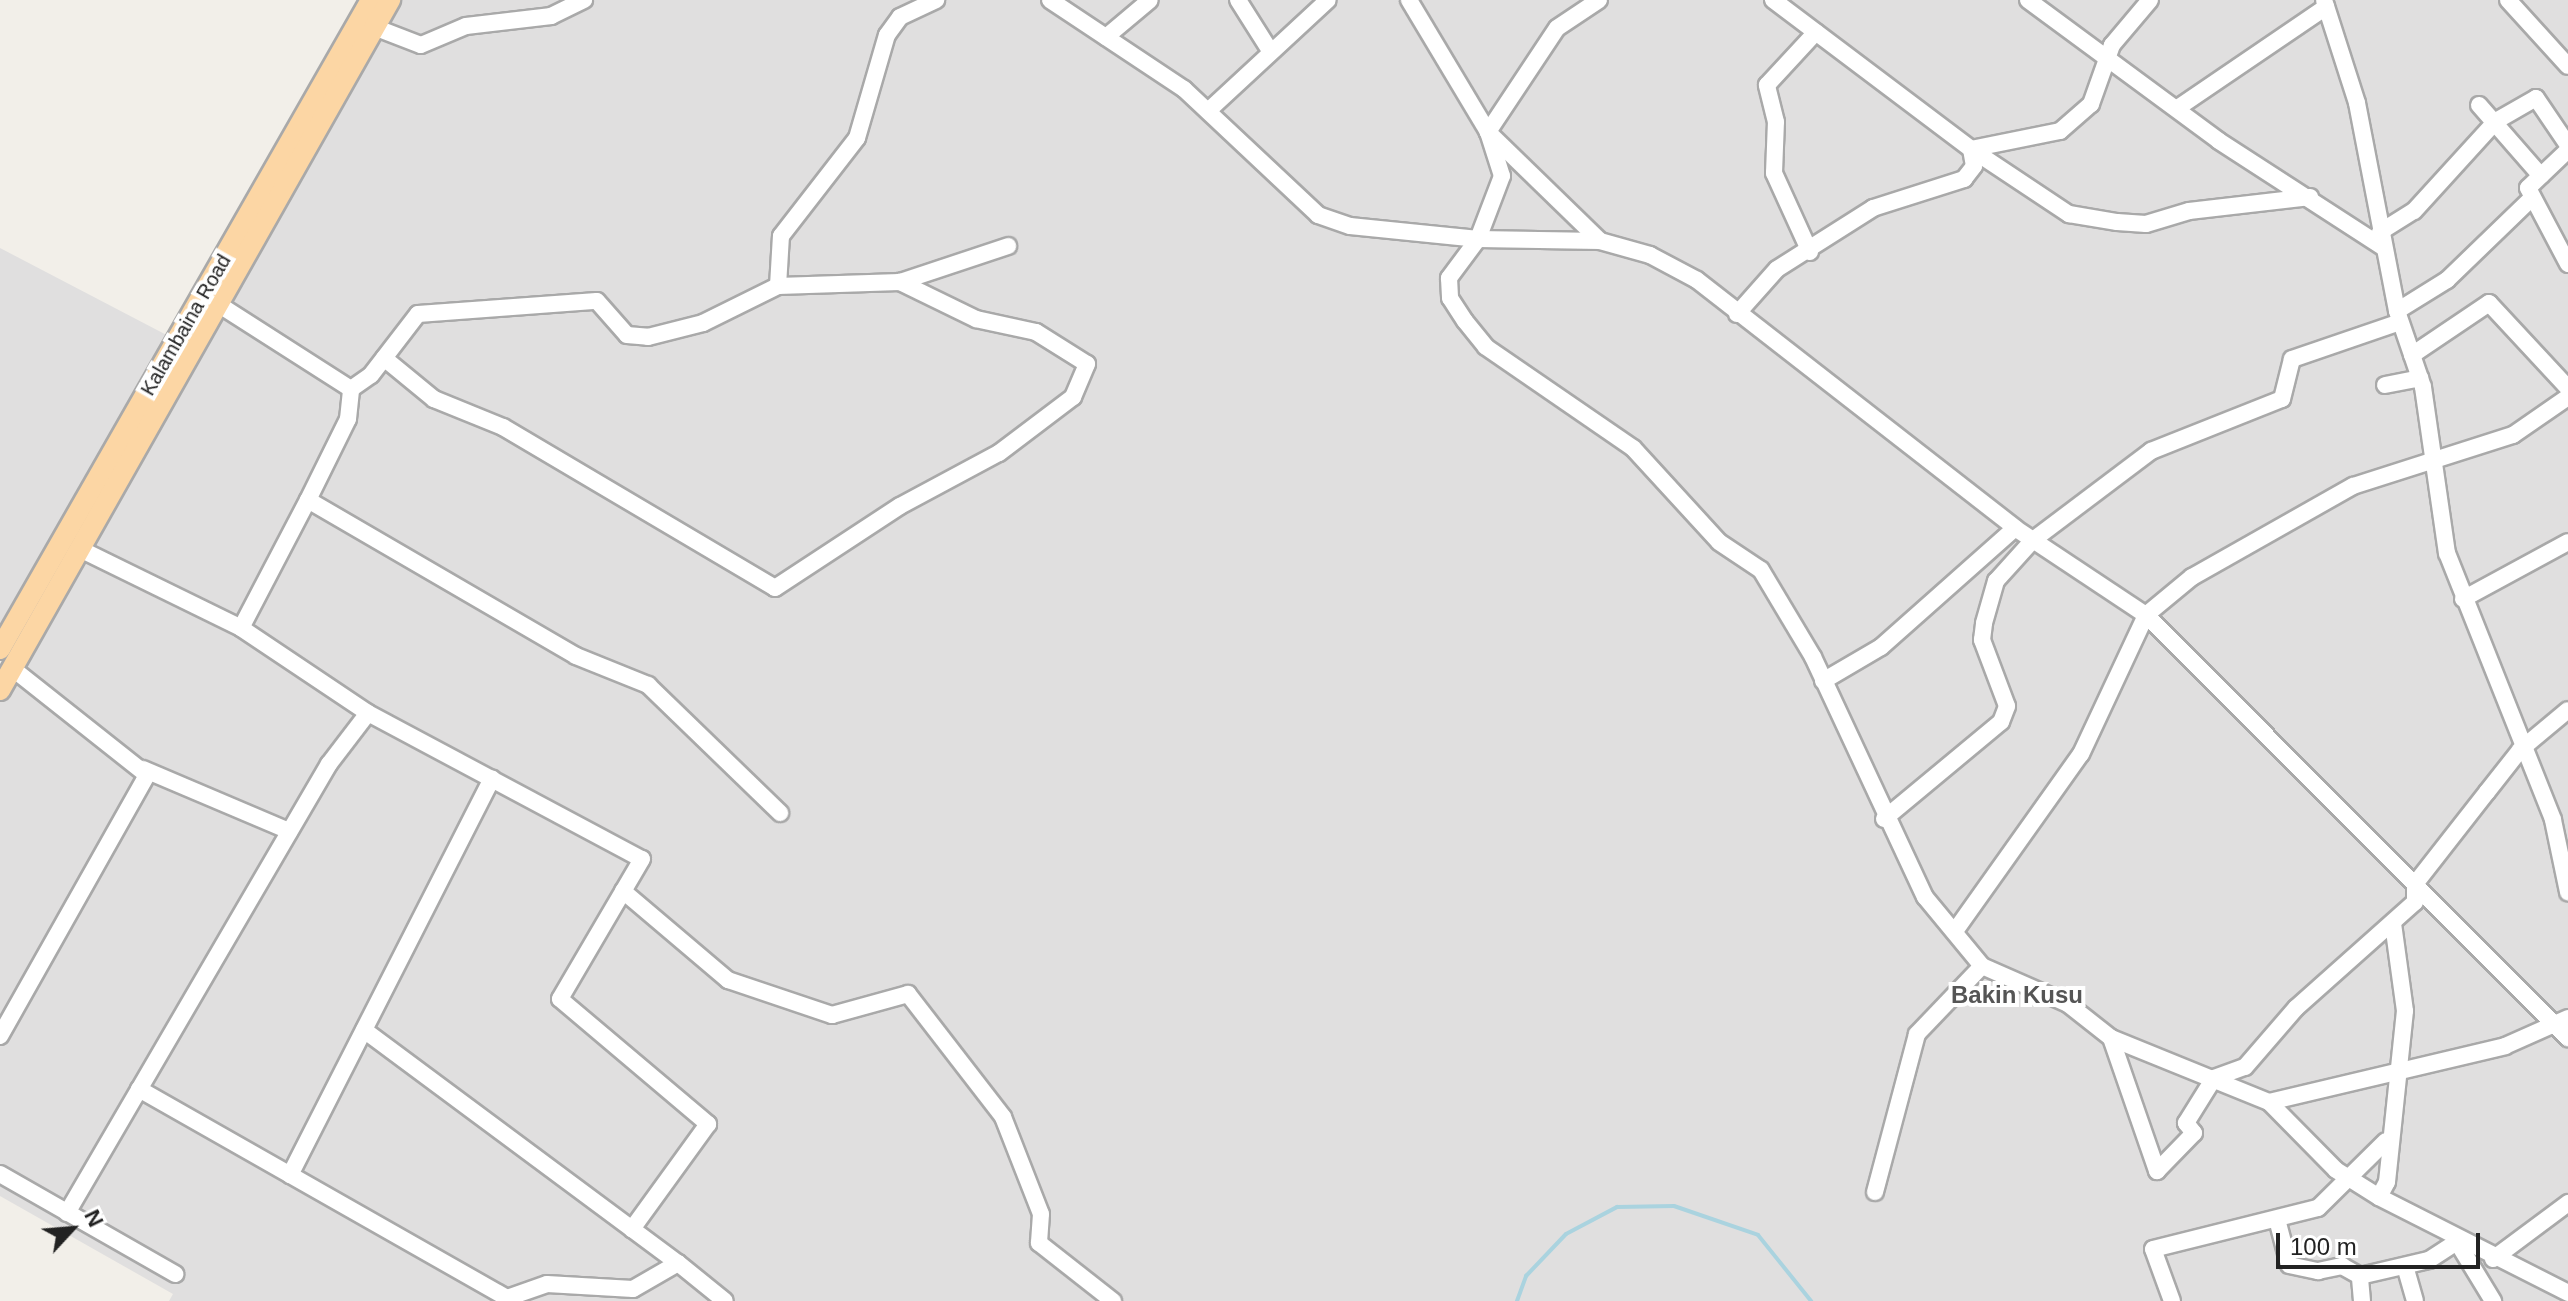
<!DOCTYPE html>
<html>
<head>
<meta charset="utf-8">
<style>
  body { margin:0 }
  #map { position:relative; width:2568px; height:1301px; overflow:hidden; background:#f2efe9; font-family:Arial,sans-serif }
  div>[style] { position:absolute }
  .residential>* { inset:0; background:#e0dfdf }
  .stream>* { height:4px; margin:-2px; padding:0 2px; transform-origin:2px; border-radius:2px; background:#aad3df }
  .roads { filter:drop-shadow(2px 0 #a9a9a9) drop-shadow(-2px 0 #a9a9a9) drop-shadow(0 2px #a9a9a9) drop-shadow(0 -2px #a9a9a9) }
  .minor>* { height:16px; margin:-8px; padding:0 8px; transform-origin:8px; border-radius:8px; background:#fff }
  .major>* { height:20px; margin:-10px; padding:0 10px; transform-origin:10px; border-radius:10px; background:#fcd6a4 }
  span { translate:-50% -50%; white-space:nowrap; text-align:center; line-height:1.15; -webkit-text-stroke:8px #fff; paint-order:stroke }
  .street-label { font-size:20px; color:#222 }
  .quarter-label { font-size:24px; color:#555; font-weight:700 }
  .north { position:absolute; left:32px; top:1189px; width:80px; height:80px; -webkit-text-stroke:6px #fff; paint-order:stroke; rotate:64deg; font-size:22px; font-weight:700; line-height:32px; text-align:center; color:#222 }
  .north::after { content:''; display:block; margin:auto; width:28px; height:36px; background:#222; clip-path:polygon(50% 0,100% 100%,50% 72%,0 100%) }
  .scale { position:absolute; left:2276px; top:1233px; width:204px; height:36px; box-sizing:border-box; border:4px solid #222; border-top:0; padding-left:10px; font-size:24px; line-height:28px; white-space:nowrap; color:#222; -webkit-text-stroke:6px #fff; paint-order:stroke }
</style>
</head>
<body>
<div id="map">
  <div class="residential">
    <div style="clip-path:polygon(398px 0,2568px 0,2568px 1301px,169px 1301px,173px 1294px,0 1196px,0 694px)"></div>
    <div style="clip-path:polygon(0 248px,180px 342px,0 658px)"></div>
  </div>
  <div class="stream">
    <div style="left:1517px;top:1301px;width:27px;rotate:-70deg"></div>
    <div style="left:1526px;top:1276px;width:58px;rotate:-46.4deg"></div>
    <div style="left:1566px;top:1234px;width:58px;rotate:-27.9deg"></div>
    <div style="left:1617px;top:1207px;width:57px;rotate:-1deg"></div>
    <div style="left:1674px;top:1206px;width:89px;rotate:19deg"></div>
    <div style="left:1758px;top:1235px;width:85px;rotate:51.2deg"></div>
  </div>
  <div class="roads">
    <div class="minor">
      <div style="left:1050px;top:0;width:161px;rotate:33.6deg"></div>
      <div style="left:1184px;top:89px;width:184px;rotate:43.2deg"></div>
      <div style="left:1318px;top:215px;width:34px;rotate:19deg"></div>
      <div style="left:1350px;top:226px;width:129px;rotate:5.8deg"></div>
      <div style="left:1478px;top:239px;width:122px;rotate:0.9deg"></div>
      <div style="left:1600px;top:241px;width:52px;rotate:15.6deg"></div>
      <div style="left:1650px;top:255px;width:53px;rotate:28deg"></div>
      <div style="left:1697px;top:280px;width:403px;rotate:37.9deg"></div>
      <div style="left:2015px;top:528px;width:157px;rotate:33.6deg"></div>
      <div style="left:2146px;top:615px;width:598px;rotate:45.07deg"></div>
      <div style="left:1238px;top:0;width:58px;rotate:57.7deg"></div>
      <div style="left:1409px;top:0;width:154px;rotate:59.1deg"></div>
      <div style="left:1488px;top:132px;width:156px;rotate:44.2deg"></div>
      <div style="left:1599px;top:0;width:50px;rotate:146.3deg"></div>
      <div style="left:1557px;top:28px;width:125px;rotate:123.6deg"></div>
      <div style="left:1488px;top:132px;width:46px;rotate:72.3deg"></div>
      <div style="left:1502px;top:176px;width:67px;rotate:110.9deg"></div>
      <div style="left:1478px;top:239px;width:49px;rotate:126.6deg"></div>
      <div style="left:1449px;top:278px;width:20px;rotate:87deg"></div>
      <div style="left:1450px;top:298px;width:27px;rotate:57deg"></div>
      <div style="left:1465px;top:321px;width:33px;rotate:51deg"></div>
      <div style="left:1486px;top:347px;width:178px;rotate:34.5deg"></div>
      <div style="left:1633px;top:448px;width:127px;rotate:47.5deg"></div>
      <div style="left:1719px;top:542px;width:50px;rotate:33.7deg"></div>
      <div style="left:1761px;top:570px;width:101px;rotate:59.1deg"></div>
      <div style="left:1813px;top:657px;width:265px;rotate:65deg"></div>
      <div style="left:1925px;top:897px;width:89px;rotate:50.4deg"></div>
      <div style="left:1982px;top:966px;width:94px;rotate:23.8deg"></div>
      <div style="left:2068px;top:1004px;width:55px;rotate:38.3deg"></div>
      <div style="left:2111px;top:1038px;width:170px;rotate:22.1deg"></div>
      <div style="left:2269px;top:1102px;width:95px;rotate:45.4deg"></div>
      <div style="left:2336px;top:1170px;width:51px;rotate:32.1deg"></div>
      <div style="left:2379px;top:1197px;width:212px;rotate:26.9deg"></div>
      <div style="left:2028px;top:0;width:237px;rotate:36.4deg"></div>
      <div style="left:2219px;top:141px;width:195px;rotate:32.9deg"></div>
      <div style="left:2150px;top:0;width:59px;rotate:130.2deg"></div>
      <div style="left:2112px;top:45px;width:63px;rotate:109.6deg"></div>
      <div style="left:2091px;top:104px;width:41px;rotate:138.9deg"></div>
      <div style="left:2060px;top:131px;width:91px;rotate:168.6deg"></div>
      <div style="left:1971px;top:149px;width:118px;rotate:33.6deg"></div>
      <div style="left:2069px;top:214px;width:49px;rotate:9.5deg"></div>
      <div style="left:2117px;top:222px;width:29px;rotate:4deg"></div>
      <div style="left:2146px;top:224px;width:45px;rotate:-16.8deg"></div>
      <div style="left:2189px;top:211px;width:122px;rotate:-6.6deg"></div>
      <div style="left:2324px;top:0;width:108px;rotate:72.2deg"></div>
      <div style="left:2357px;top:103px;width:212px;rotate:79.1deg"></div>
      <div style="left:2397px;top:311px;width:80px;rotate:71.1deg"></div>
      <div style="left:2423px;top:387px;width:168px;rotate:81.8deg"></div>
      <div style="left:2447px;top:553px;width:287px;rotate:68.3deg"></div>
      <div style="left:2553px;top:820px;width:74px;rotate:78.2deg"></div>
      <div style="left:2508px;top:0;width:89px;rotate:47.7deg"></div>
      <div style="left:374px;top:27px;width:50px;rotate:21deg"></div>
      <div style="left:421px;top:45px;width:49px;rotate:-22.9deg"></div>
      <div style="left:466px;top:26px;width:86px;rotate:-6.7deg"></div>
      <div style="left:551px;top:16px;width:37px;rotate:-26deg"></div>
      <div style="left:1106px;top:37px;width:57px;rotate:-40.1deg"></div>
      <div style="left:2479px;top:105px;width:94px;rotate:48.9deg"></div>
      <div style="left:2179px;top:107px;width:178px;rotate:-34.2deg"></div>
      <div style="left:1208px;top:111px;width:163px;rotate:-42.8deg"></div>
      <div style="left:2568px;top:150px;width:55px;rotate:136.5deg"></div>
      <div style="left:2528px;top:188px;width:86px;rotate:62.2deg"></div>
      <div style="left:2380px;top:232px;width:40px;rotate:-32deg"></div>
      <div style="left:2414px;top:211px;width:122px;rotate:-47.7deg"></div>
      <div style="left:2496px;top:121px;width:46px;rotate:-29.9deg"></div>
      <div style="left:2536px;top:98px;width:57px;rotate:55.8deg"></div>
      <div style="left:1810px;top:252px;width:87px;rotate:-114.5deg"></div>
      <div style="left:1774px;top:173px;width:51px;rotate:-87.8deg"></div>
      <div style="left:1776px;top:122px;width:38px;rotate:-104deg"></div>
      <div style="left:1767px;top:85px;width:72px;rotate:-47.2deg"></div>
      <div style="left:778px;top:286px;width:50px;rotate:-86.6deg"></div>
      <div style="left:781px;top:236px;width:124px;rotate:-52.2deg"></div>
      <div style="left:857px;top:138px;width:107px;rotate:-73.8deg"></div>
      <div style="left:887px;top:35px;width:22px;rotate:-54deg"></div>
      <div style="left:900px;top:17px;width:40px;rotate:-25deg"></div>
      <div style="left:218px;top:304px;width:158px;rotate:32.6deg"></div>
      <div style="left:351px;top:389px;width:24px;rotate:-35deg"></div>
      <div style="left:371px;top:375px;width:77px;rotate:-52.4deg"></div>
      <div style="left:418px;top:314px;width:179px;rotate:-4.2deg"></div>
      <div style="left:597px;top:301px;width:45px;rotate:48.6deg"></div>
      <div style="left:627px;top:335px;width:21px;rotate:5deg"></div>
      <div style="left:648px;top:337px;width:57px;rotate:-14.3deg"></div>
      <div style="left:703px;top:323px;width:84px;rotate:-26.3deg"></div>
      <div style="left:778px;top:286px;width:122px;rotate:-1.9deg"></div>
      <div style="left:900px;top:282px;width:114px;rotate:-18.4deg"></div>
      <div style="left:2397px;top:311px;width:59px;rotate:-31.8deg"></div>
      <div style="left:2447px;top:280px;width:118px;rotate:-44deg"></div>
      <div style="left:1737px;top:314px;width:60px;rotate:-48.4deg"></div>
      <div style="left:1777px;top:269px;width:114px;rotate:-32.4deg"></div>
      <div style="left:1873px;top:208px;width:96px;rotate:-17.7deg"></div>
      <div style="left:1964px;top:179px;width:16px;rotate:-52deg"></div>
      <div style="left:1974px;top:166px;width:17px;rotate:-100deg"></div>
      <div style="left:1971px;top:149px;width:248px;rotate:-143deg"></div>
      <div style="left:2412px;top:355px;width:93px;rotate:-34deg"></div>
      <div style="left:2489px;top:303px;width:116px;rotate:47.1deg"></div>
      <div style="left:384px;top:358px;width:65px;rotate:39.4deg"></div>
      <div style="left:434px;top:399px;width:74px;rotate:22.1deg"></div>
      <div style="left:503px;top:427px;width:316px;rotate:30.6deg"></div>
      <div style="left:775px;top:588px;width:149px;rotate:-33.3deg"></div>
      <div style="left:900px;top:506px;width:112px;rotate:-28.2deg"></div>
      <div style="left:999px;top:453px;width:93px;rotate:-37.1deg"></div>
      <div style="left:1073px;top:397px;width:36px;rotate:-67deg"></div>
      <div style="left:1087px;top:364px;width:60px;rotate:-147.9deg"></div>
      <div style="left:1036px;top:332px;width:61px;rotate:-167.8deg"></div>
      <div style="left:976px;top:319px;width:85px;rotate:-154deg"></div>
      <div style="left:2385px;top:385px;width:36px;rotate:-11deg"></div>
      <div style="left:308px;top:500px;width:90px;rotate:-63.7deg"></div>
      <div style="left:348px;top:419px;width:30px;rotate:-84deg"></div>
      <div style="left:80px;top:549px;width:179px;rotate:26.1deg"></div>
      <div style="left:241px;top:628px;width:153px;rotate:33.8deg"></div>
      <div style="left:368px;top:713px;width:310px;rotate:28.1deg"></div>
      <div style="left:642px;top:859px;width:162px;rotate:120.4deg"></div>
      <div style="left:560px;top:999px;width:194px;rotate:40.2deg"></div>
      <div style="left:708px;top:1124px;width:130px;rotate:125.9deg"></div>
      <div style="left:2463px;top:599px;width:119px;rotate:-28.5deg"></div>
      <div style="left:241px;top:628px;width:144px;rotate:-62.4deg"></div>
      <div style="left:308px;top:500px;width:310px;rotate:30.2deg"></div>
      <div style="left:576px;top:656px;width:78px;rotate:21.9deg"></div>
      <div style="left:648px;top:685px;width:184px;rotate:44.1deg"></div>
      <div style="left:1823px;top:681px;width:67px;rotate:-30.4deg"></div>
      <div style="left:1881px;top:647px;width:179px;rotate:-41.6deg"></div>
      <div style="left:143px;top:769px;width:159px;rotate:23deg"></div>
      <div style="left:1884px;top:819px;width:152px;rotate:-39.7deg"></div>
      <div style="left:2001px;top:722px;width:17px;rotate:-69deg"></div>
      <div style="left:2007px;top:706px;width:71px;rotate:-110.7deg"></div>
      <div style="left:1982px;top:640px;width:17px;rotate:-83deg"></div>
      <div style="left:1984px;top:623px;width:44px;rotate:-74.1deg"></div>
      <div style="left:1996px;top:581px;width:55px;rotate:-47.9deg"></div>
      <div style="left:2033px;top:540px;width:148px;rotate:-37deg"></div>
      <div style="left:2151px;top:451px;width:141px;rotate:-21.7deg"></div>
      <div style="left:2282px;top:399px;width:41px;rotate:-76deg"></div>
      <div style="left:2292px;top:359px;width:114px;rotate:-18.9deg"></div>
      <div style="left:623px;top:891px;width:138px;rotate:40.3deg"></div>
      <div style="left:728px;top:980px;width:110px;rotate:18.6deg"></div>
      <div style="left:832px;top:1015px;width:79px;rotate:-15.4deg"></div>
      <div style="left:908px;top:994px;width:155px;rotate:52.3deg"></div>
      <div style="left:1003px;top:1117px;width:104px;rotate:68.6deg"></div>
      <div style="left:1041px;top:1214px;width:29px;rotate:94deg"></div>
      <div style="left:1039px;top:1243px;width:94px;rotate:38.1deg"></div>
      <div style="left:1955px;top:931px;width:217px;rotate:-54.6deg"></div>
      <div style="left:2081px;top:754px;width:153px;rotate:-64.9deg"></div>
      <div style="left:2146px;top:615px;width:60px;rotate:-39.6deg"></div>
      <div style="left:2192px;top:577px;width:185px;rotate:-29.5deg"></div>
      <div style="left:2353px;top:486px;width:168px;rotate:-17.7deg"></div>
      <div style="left:2513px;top:435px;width:67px;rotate:-34.6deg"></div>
      <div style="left:364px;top:1030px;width:391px;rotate:36.6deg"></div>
      <div style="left:0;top:1036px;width:300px;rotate:-60.6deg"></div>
      <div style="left:147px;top:775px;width:172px;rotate:-141.6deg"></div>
      <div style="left:2111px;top:1038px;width:141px;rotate:70.9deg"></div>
      <div style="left:2157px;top:1171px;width:53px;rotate:-45.8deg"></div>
      <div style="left:2194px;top:1133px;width:13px;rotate:-129deg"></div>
      <div style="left:2186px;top:1123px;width:53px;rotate:-58.1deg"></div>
      <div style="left:2214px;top:1078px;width:33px;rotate:-20deg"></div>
      <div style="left:2245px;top:1067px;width:78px;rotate:-49.2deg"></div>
      <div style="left:2296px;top:1008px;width:159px;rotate:-41.7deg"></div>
      <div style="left:2415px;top:902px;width:18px;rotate:-90deg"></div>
      <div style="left:2415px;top:884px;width:117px;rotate:-52deg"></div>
      <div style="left:2487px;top:792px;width:53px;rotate:-51.8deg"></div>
      <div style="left:2520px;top:750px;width:62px;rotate:-39.8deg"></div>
      <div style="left:139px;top:1089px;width:423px;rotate:29.6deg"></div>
      <div style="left:507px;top:1298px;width:42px;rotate:-19.3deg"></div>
      <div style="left:547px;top:1284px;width:86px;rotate:3.3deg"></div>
      <div style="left:633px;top:1289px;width:52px;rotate:-30deg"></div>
      <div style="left:678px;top:1263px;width:60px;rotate:39deg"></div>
      <div style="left:2269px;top:1102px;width:243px;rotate:-13.3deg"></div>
      <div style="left:2505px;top:1046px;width:69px;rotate:-24deg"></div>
      <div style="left:0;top:1174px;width:202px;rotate:29.7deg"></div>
      <div style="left:290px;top:1175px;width:445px;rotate:-63deg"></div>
      <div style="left:1875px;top:1192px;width:163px;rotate:-75.1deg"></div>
      <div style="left:1917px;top:1034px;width:94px;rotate:-46.3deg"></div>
      <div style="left:2379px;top:1197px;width:17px;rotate:-62deg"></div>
      <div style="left:2387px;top:1182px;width:172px;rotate:-84deg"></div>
      <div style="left:2405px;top:1011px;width:89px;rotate:-97.8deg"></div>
      <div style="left:67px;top:1213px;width:520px;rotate:-59.74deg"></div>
      <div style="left:329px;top:764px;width:64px;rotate:-52.6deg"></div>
      <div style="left:2278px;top:1223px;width:43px;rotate:75.3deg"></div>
      <div style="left:2289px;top:1265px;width:30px;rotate:12deg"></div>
      <div style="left:2318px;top:1271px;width:25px;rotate:-12deg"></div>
      <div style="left:2342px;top:1266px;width:21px;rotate:29deg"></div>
      <div style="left:2459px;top:1245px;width:66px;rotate:58.7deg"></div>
      <div style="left:2493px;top:1259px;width:94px;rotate:-36.7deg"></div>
      <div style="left:2405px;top:1266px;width:36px;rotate:74deg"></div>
      <div style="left:2172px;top:1301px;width:55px;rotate:-110.1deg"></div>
      <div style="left:2153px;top:1249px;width:170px;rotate:-14deg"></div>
      <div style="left:2318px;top:1208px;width:95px;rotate:-44.6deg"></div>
      <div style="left:2362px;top:1301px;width:25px;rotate:-95deg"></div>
      <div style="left:2360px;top:1276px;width:71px;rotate:-13.1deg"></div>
      <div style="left:2429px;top:1260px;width:33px;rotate:-33deg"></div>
    </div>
    <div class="major">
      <div style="left:0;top:649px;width:748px;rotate:-60.25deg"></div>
      <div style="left:0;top:690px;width:793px;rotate:-60.52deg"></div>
    </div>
  </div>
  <div class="street-label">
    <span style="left:186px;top:325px;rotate:-60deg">Kalambaina Road</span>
  </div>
  <div class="quarter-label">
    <span style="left:2017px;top:995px">Bakin Kusu</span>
  </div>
  <div class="north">N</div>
  <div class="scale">100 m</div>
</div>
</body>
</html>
